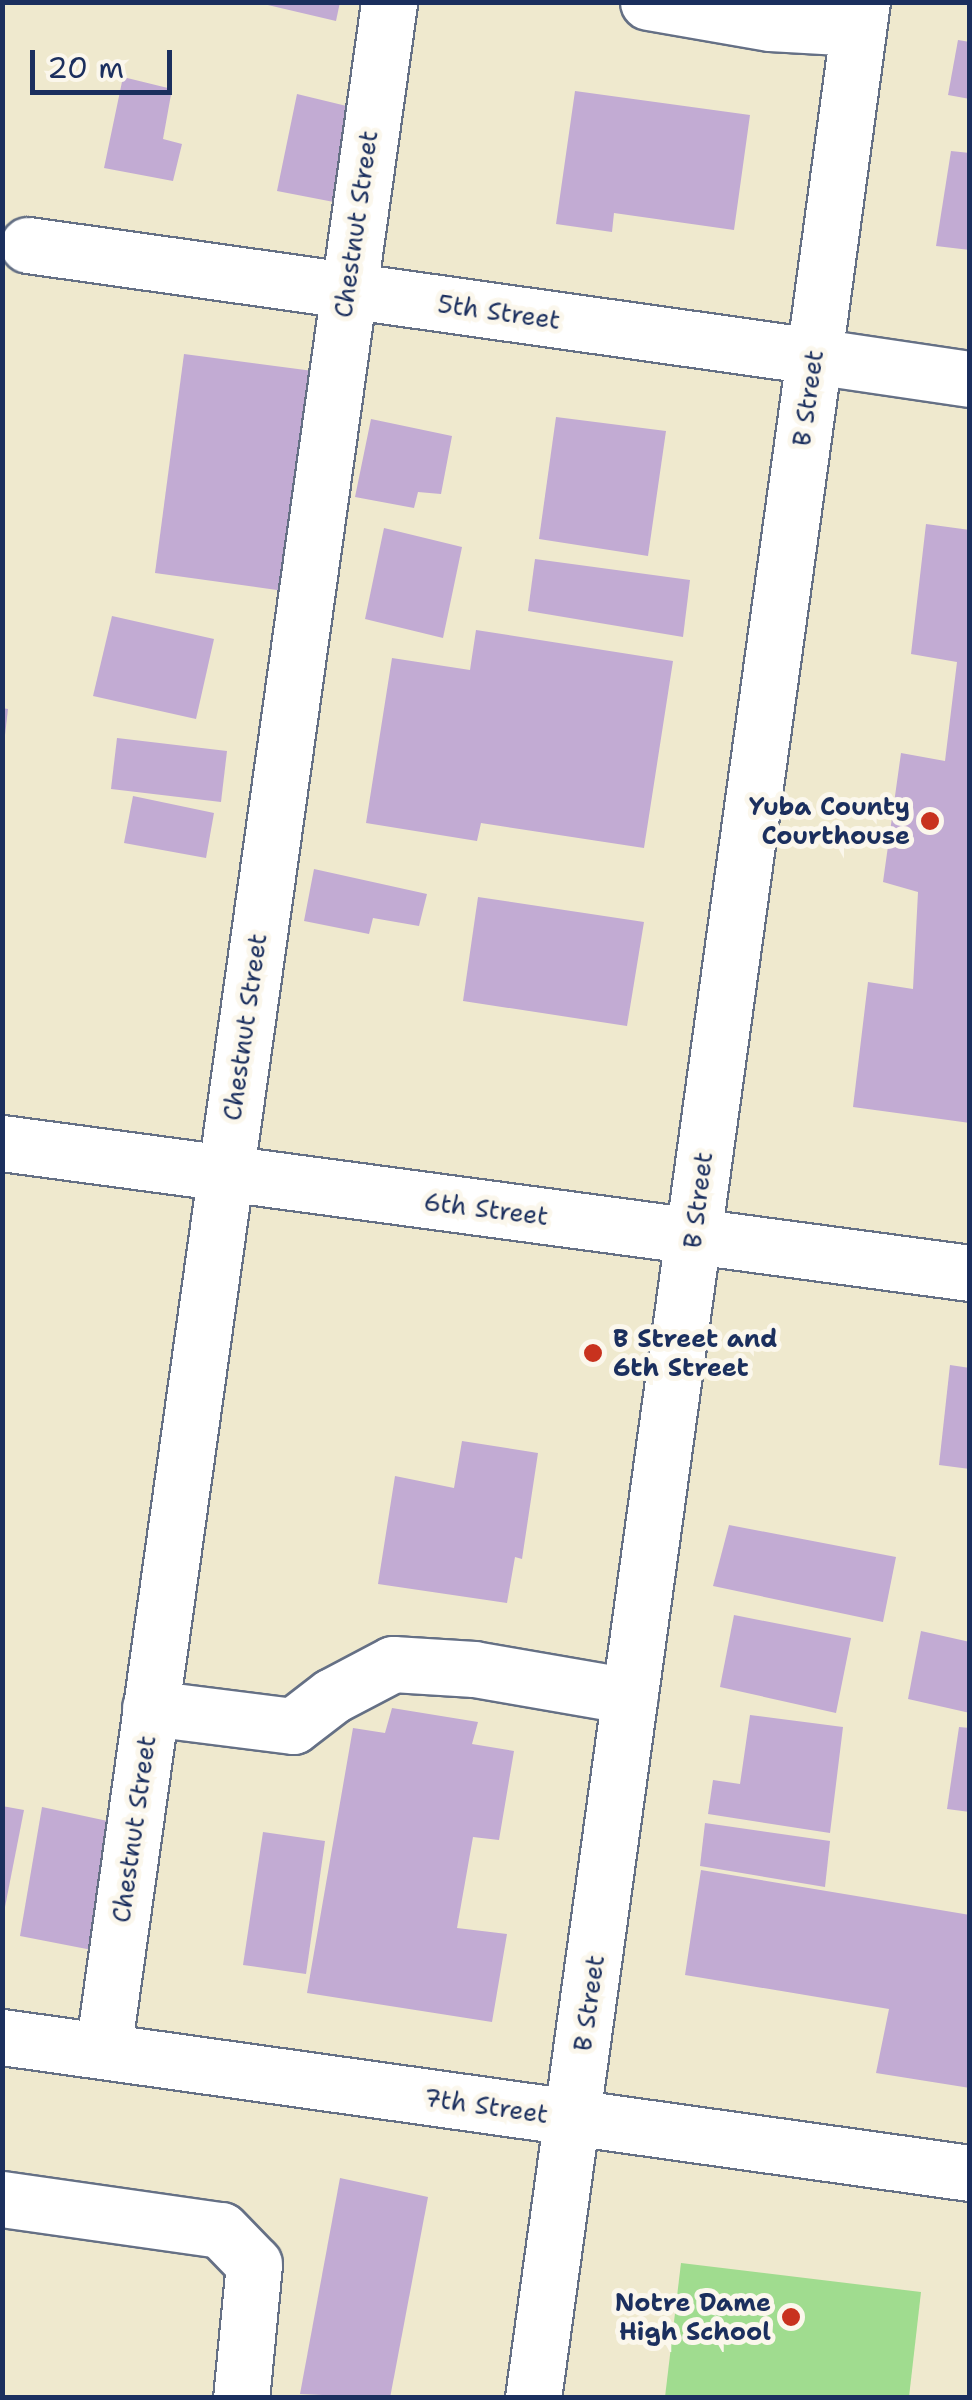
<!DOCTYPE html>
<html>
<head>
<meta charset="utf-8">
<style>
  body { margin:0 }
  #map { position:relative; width:972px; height:2400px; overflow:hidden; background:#efe9ce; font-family:"Shantell Sans",sans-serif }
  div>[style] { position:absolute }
  .green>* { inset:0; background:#a0dc8f }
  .building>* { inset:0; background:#c2abd3 }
  .roads { filter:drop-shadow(2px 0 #657085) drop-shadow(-2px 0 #657085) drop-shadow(0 2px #657085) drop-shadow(0 -2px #657085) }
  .minor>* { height:55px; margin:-27.5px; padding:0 27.5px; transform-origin:27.5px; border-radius:27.5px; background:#fff }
  .major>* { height:55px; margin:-27.5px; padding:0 27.5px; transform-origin:27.5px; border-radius:27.5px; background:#fff }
  .dots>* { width:28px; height:28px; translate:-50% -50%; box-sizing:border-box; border:5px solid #fbf7ec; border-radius:50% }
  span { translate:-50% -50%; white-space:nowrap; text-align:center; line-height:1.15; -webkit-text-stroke:10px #fbf7ec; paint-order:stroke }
  .street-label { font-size:25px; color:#1b2f5e }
  .poi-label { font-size:25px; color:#1b2f5e; font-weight:700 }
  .right { translate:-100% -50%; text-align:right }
  .left { translate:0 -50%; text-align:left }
  .frame { position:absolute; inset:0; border:5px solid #1b2f5e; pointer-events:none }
  .scale { position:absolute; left:30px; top:50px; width:142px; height:45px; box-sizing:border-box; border:5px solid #1b2f5e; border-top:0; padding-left:12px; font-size:30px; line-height:35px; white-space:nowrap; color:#1b2f5e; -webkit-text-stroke:8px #fbf7ec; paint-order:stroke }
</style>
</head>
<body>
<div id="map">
  <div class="green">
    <div style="clip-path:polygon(681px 2263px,921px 2292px,909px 2397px,665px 2397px)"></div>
  </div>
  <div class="building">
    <div style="clip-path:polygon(255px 2px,340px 2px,336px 21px)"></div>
    <div style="clip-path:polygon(958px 40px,970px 42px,970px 99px,948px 95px)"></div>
    <div style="clip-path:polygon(123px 77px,172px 89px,163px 139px,182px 144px,173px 181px,104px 168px)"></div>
    <div style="clip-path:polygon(575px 91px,750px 115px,734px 230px,614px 213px,612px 232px,556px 224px)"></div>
    <div style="clip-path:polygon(297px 94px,359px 109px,339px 203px,277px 191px)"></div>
    <div style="clip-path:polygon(951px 151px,970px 153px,970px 250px,936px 246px)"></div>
    <div style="clip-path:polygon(184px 354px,313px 371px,284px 591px,155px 573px)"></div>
    <div style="clip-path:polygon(556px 417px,666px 431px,648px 556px,539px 539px)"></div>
    <div style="clip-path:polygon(371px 419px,452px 436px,441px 494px,418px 492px,414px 508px,355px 497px)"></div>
    <div style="clip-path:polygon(926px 524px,970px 530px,970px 1123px,853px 1107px,868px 982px,913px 989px,918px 892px,883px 882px,901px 753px,945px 761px,957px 662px,911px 654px)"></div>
    <div style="clip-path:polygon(384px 528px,462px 547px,443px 638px,365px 619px)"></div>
    <div style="clip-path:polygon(535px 559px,690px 580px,683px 637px,528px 611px)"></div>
    <div style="clip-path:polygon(112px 616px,214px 639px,196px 719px,93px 696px)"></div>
    <div style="clip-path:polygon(476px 630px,673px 661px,644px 848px,481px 823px,477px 841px,366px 823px,392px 658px,470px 670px)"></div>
    <div style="clip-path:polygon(2px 708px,8px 709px,5px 735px,2px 735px)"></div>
    <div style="clip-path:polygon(117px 738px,227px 751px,221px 802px,111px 789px)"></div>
    <div style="clip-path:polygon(133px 796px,214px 813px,206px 858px,124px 843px)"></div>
    <div style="clip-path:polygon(314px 869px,427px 894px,419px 926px,373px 918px,369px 934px,304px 921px)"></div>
    <div style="clip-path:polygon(478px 897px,644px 922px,627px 1026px,463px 1001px)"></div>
    <div style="clip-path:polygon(950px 1365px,970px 1368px,970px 1469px,939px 1465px)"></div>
    <div style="clip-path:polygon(462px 1441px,538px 1453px,522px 1559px,515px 1557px,507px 1603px,378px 1584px,395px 1476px,454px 1488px)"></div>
    <div style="clip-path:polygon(729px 1525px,896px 1557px,883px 1622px,713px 1586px)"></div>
    <div style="clip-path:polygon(734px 1615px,851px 1638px,836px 1713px,720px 1687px)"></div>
    <div style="clip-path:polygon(921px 1631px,970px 1642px,970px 1713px,908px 1699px)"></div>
    <div style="clip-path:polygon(392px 1708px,478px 1722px,472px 1744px,514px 1751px,499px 1840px,473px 1837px,457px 1928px,507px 1934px,492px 2022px,307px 1993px,353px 1728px,385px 1733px)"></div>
    <div style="clip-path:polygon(750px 1715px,843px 1727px,830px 1833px,708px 1814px,713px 1780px,740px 1784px)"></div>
    <div style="clip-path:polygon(959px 1727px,970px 1728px,970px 1812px,947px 1809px)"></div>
    <div style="clip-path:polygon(2px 1806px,24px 1810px,4px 1912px,2px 1912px)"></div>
    <div style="clip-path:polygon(42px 1807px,117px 1823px,92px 1950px,20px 1936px)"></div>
    <div style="clip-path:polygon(705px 1823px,830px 1841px,825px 1887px,700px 1866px)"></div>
    <div style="clip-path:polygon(263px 1832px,325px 1841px,306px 1974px,243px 1965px)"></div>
    <div style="clip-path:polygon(701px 1870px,970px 1915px,970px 2088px,876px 2073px,889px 2009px,685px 1975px)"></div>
    <div style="clip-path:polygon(340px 2178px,428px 2197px,390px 2398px,300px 2394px)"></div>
  </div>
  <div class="roads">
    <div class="minor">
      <div style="left:648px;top:2px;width:124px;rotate:9.8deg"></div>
      <div style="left:770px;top:23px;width:88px;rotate:3.3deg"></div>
      <div style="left:28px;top:245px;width:794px;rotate:8.04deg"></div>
      <div style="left:814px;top:356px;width:357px;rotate:-82.3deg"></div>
      <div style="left:2px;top:1143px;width:977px;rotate:7.65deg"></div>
      <div style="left:150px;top:1708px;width:144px;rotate:7.2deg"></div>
      <div style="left:293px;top:1726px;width:49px;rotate:-37.6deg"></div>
      <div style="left:332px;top:1696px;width:69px;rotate:-27.7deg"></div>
      <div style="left:393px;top:1664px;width:81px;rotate:3.5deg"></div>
      <div style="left:474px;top:1669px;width:158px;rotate:9.8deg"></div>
      <div style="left:2px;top:2037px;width:978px;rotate:8deg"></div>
      <div style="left:103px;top:2051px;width:2069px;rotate:-82.05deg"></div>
      <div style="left:2px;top:2199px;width:221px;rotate:8.1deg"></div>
      <div style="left:221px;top:2230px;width:47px;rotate:45.9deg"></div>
      <div style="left:254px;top:2264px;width:135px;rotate:95.5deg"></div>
    </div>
    <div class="major">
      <div style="left:533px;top:2398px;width:2061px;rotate:-82.16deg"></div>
      <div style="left:814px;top:356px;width:158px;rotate:8.4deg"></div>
    </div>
  </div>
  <div class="dots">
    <div style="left:930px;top:821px;background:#c8321e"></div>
    <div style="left:593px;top:1353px;background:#c8321e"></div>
    <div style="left:791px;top:2317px;background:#c8321e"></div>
  </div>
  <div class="street-label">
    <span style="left:356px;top:224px;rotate:-82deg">Chestnut Street</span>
    <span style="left:499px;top:312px;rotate:8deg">5th Street</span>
    <span style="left:808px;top:398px;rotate:-82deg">B Street</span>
    <span style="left:245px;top:1027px;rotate:-82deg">Chestnut Street</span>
    <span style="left:698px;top:1200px;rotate:-83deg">B Street</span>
    <span style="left:486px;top:1209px;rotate:7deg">6th Street</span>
    <span style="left:134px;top:1829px;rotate:-82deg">Chestnut Street</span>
    <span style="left:589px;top:2003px;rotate:-82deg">B Street</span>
    <span style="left:486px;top:2106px;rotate:8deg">7th Street</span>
  </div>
  <div class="poi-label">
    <span class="right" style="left:910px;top:821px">Yuba County<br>Courthouse</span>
    <span class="left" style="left:613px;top:1353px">B Street and<br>6th Street</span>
    <span class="right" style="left:771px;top:2317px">Notre Dame<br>High School</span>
  </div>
  <div class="frame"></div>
  <div class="scale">20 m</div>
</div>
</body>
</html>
